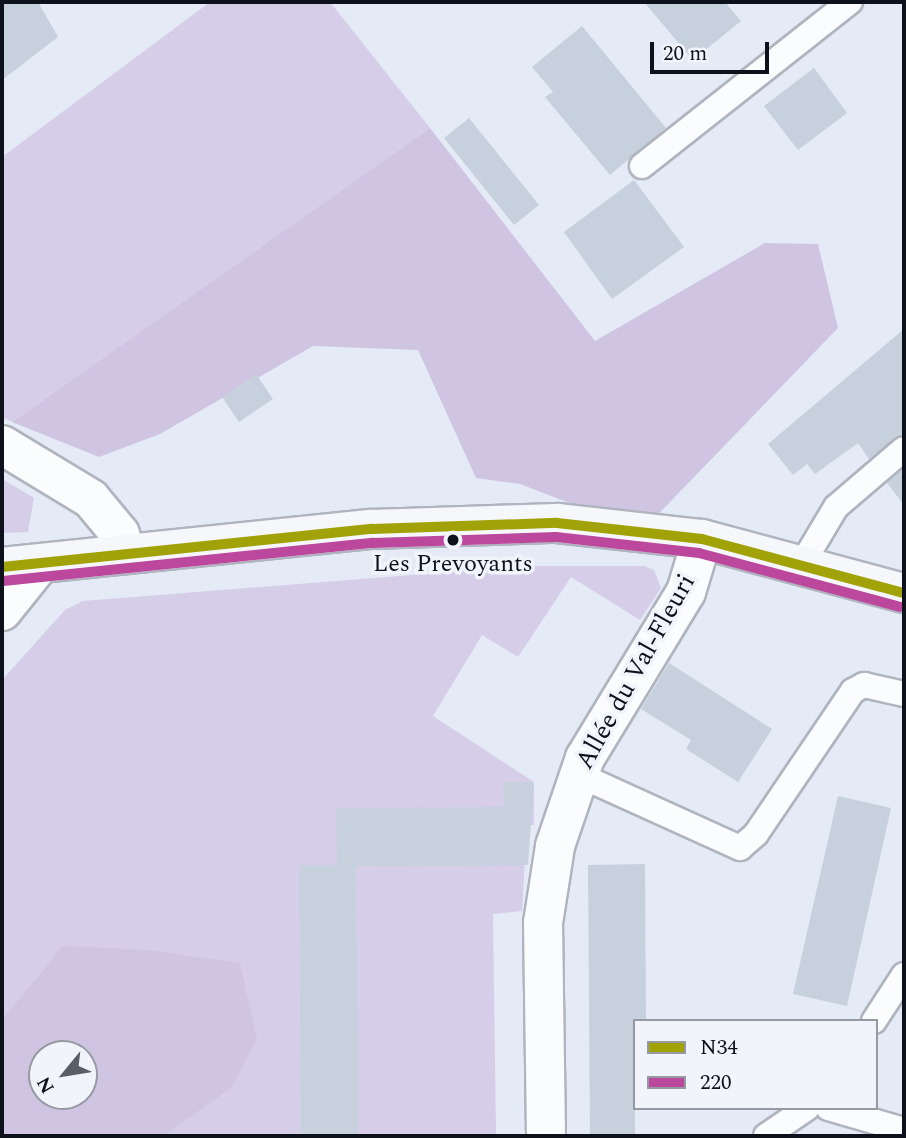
<!DOCTYPE html>
<html>
<head>
<meta charset="utf-8">
<style>
  body { margin:0 }
  #map { position:relative; width:906px; height:1138px; overflow:hidden; background:#e4eaf6; font-family:Spectral,serif }
  div>[style] { position:absolute }
  .green>* { inset:0; background:#d6cde9 }
  .forest>* { inset:0; background:#cfc5e2 }
  .building>* { inset:0; background:#c6d1dd }
  .roads { filter:drop-shadow(2px 0 #afb4be) drop-shadow(-2px 0 #afb4be) drop-shadow(0 2px #afb4be) drop-shadow(0 -2px #afb4be) }
  .lane>* { height:24px; margin:-12px; padding:0 12px; transform-origin:12px; border-radius:12px; background:#fbfcfe }
  .street>* { height:38px; margin:-19px; padding:0 19px; transform-origin:19px; border-radius:19px; background:#fbfcfe }
  .secondary>* { height:38px; margin:-19px; padding:0 19px; transform-origin:19px; border-radius:19px; background:#f6f7fb }
  .bus-1>* { height:10px; margin:-5px; padding:0 5px; transform-origin:5px; border-radius:5px; background:#a1a207 }
  .bus-2>* { height:10px; margin:-5px; padding:0 5px; transform-origin:5px; border-radius:5px; background:#bb489d }
  .dots>* { width:19px; height:19px; translate:-50% -50%; box-sizing:border-box; border:4px solid #f1f4fa; border-radius:50% }
  span { translate:-50% -50%; white-space:nowrap; text-align:center; line-height:1.15; -webkit-text-stroke:7px #f1f4fa; paint-order:stroke }
  .bus-label { font-size:24px; color:#0d111b }
  .street-label { font-size:26px; color:#0d111b }
  .frame { position:absolute; inset:0; border:4px solid #0d111b; pointer-events:none }
  .legend { position:absolute; left:633px; top:1019px; width:245px; height:91px; box-sizing:border-box; background:#f1f4fa; border:2px solid #9699a1; margin:0; padding:9px 12px; list-style:none; font-size:21px; color:#0d111b }
  .legend li { display:flex; align-items:center; gap:14px; height:35px }
  .legend b { width:35px; border:2px solid #9699a1 }
  .north { position:absolute; left:28px; top:1040px; width:70px; height:70px; box-sizing:border-box; background:#f1f4fa; border:2px solid #9699a1; border-radius:50%; rotate:240deg; font-size:19px; font-weight:700; line-height:28px; text-align:center; color:#0d111b }
  .north::after { content:''; display:block; margin:auto; width:24px; height:32px; background:#585d68; clip-path:polygon(50% 0,100% 100%,50% 72%,0 100%) }
  .scale { position:absolute; left:650px; top:42px; width:119px; height:32px; box-sizing:border-box; border:4px solid #0d111b; border-top:0; padding-left:9px; font-size:21px; line-height:24px; white-space:nowrap; color:#0d111b; -webkit-text-stroke:5px #f1f4fa; paint-order:stroke }
</style>
</head>
<body>
<div id="map">
  <div class="green">
    <div style="clip-path:polygon(210px 2px,330px 2px,430px 128px,12px 422px,2px 417px,2px 157px)"></div>
    <div style="clip-path:polygon(2px 479px,34px 498px,28px 532px,2px 533px)"></div>
    <div style="clip-path:polygon(evenodd,527px 566px,644px 566px,654px 570px,661px 588px,640px 620px,571px 577px,518px 657px,482px 635px,433px 716px,534px 782px,534px 825px,527px 825px,522px 911px,493px 914px,496px 1136px,2px 1136px,2px 680px,65px 610px,83px 601px,527px 566px,42px 1054px,84px 1054px,84px 1096px,42px 1096px,42px 1054px)"></div>
  </div>
  <div class="forest">
    <div style="clip-path:polygon(430px 128px,595px 341px,765px 243px,818px 244px,838px 328px,642px 531px,520px 484px,476px 478px,418px 350px,313px 346px,160px 434px,99px 457px,12px 422px)"></div>
    <div style="clip-path:polygon(evenodd,63px 946px,149px 950px,240px 963px,257px 1039px,231px 1088px,163px 1136px,2px 1136px,2px 1020px,63px 946px,42px 1054px,84px 1054px,84px 1096px,42px 1096px,42px 1054px)"></div>
  </div>
  <div class="building">
    <div style="clip-path:polygon(2px 2px,38px 2px,58px 37px,2px 80px)"></div>
    <div style="clip-path:polygon(644px 2px,725px 2px,741px 21px,693px 60px)"></div>
    <div style="clip-path:polygon(582px 26px,666px 128px,610px 175px,545px 97px,553px 92px,532px 67px)"></div>
    <div style="clip-path:polygon(814px 68px,847px 113px,798px 150px,764px 106px)"></div>
    <div style="clip-path:polygon(469px 118px,539px 205px,514px 225px,444px 138px)"></div>
    <div style="clip-path:polygon(634px 180px,684px 247px,612px 299px,564px 232px)"></div>
    <div style="clip-path:polygon(904px 329px,904px 435px,869px 459px,858px 443px,815px 474px,807px 464px,793px 475px,768px 444px)"></div>
    <div style="clip-path:polygon(256px 374px,273px 399px,239px 422px,222px 397px)"></div>
    <div style="clip-path:polygon(904px 468px,904px 505px,887px 483px)"></div>
    <div style="clip-path:polygon(669px 663px,772px 729px,738px 782px,686px 749px,691px 740px,641px 709px)"></div>
    <div style="clip-path:polygon(503px 782px,534px 782px,528px 865px,356px 866px,358px 1136px,301px 1136px,299px 865px,337px 865px,336px 808px,504px 807px)"></div>
    <div style="clip-path:polygon(838px 796px,891px 808px,847px 1006px,793px 994px)"></div>
    <div style="clip-path:polygon(645px 864px,646px 1021px,635px 1021px,635px 1136px,590px 1136px,588px 865px)"></div>
  </div>
  <div class="roads">
    <div class="lane">
      <div style="left:642px;top:166px;width:265px;rotate:-38.3deg"></div>
      <div style="left:802px;top:564px;width:66px;rotate:-59.2deg"></div>
      <div style="left:836px;top:507px;width:89px;rotate:-40.5deg"></div>
      <div style="left:579px;top:775px;width:177px;rotate:24.4deg"></div>
      <div style="left:740px;top:848px;width:21px;rotate:-41deg"></div>
      <div style="left:756px;top:834px;width:173px;rotate:-55.9deg"></div>
      <div style="left:853px;top:691px;width:13px;rotate:-29deg"></div>
      <div style="left:864px;top:685px;width:41px;rotate:12.7deg"></div>
      <div style="left:874px;top:1021px;width:55px;rotate:-56.9deg"></div>
      <div style="left:828px;top:1108px;width:79px;rotate:16.1deg"></div>
      <div style="left:766px;top:1136px;width:50px;rotate:-34.3deg"></div>
    </div>
    <div class="street">
      <div style="left:2px;top:445px;width:104px;rotate:31.2deg"></div>
      <div style="left:91px;top:499px;width:45px;rotate:50.4deg"></div>
      <div style="left:120px;top:534px;width:21px;rotate:73deg"></div>
      <div style="left:2px;top:611px;width:59px;rotate:-51.2deg"></div>
      <div style="left:546px;top:1136px;width:213px;rotate:-90.8deg"></div>
      <div style="left:543px;top:923px;width:78px;rotate:-81.1deg"></div>
      <div style="left:555px;top:846px;width:93px;rotate:-71.2deg"></div>
      <div style="left:585px;top:758px;width:194px;rotate:-58.7deg"></div>
      <div style="left:686px;top:592px;width:55px;rotate:-73.2deg"></div>
    </div>
    <div class="secondary">
      <div style="left:2px;top:567px;width:372px;rotate:-5.9deg"></div>
      <div style="left:372px;top:529px;width:185px;rotate:-1.9deg"></div>
      <div style="left:557px;top:523px;width:146px;rotate:6.3deg"></div>
      <div style="left:702px;top:539px;width:209px;rotate:15deg"></div>
    </div>
  </div>
  <div class="bus-1">
    <div style="left:2px;top:567px;width:372px;rotate:-5.9deg"></div>
    <div style="left:372px;top:529px;width:185px;rotate:-1.9deg"></div>
    <div style="left:557px;top:523px;width:146px;rotate:6.3deg"></div>
    <div style="left:702px;top:539px;width:209px;rotate:15deg"></div>
  </div>
  <div class="bus-2">
    <div style="left:3px;top:581px;width:372px;rotate:-5.9deg"></div>
    <div style="left:373px;top:543px;width:183px;rotate:-1.9deg"></div>
    <div style="left:556px;top:537px;width:144px;rotate:6.4deg"></div>
    <div style="left:699px;top:553px;width:208px;rotate:15deg"></div>
  </div>
  <div class="dots">
    <div style="left:453px;top:540px;background:#0d111b"></div>
  </div>
  <div class="bus-label">
    <span style="left:453px;top:565px">Les Prevoyants</span>
  </div>
  <div class="street-label">
    <span style="left:636px;top:672px;rotate:-61deg">Allée du Val-Fleuri</span>
  </div>
  <div class="frame"></div>
  <ul class="legend">
  <li><b style="height:9px;background:#a1a207"></b>N34</li>
  <li><b style="height:9px;background:#bb489d"></b>220</li>
  </ul>
  <div class="north">N</div>
  <div class="scale">20 m</div>
</div>
</body>
</html>
